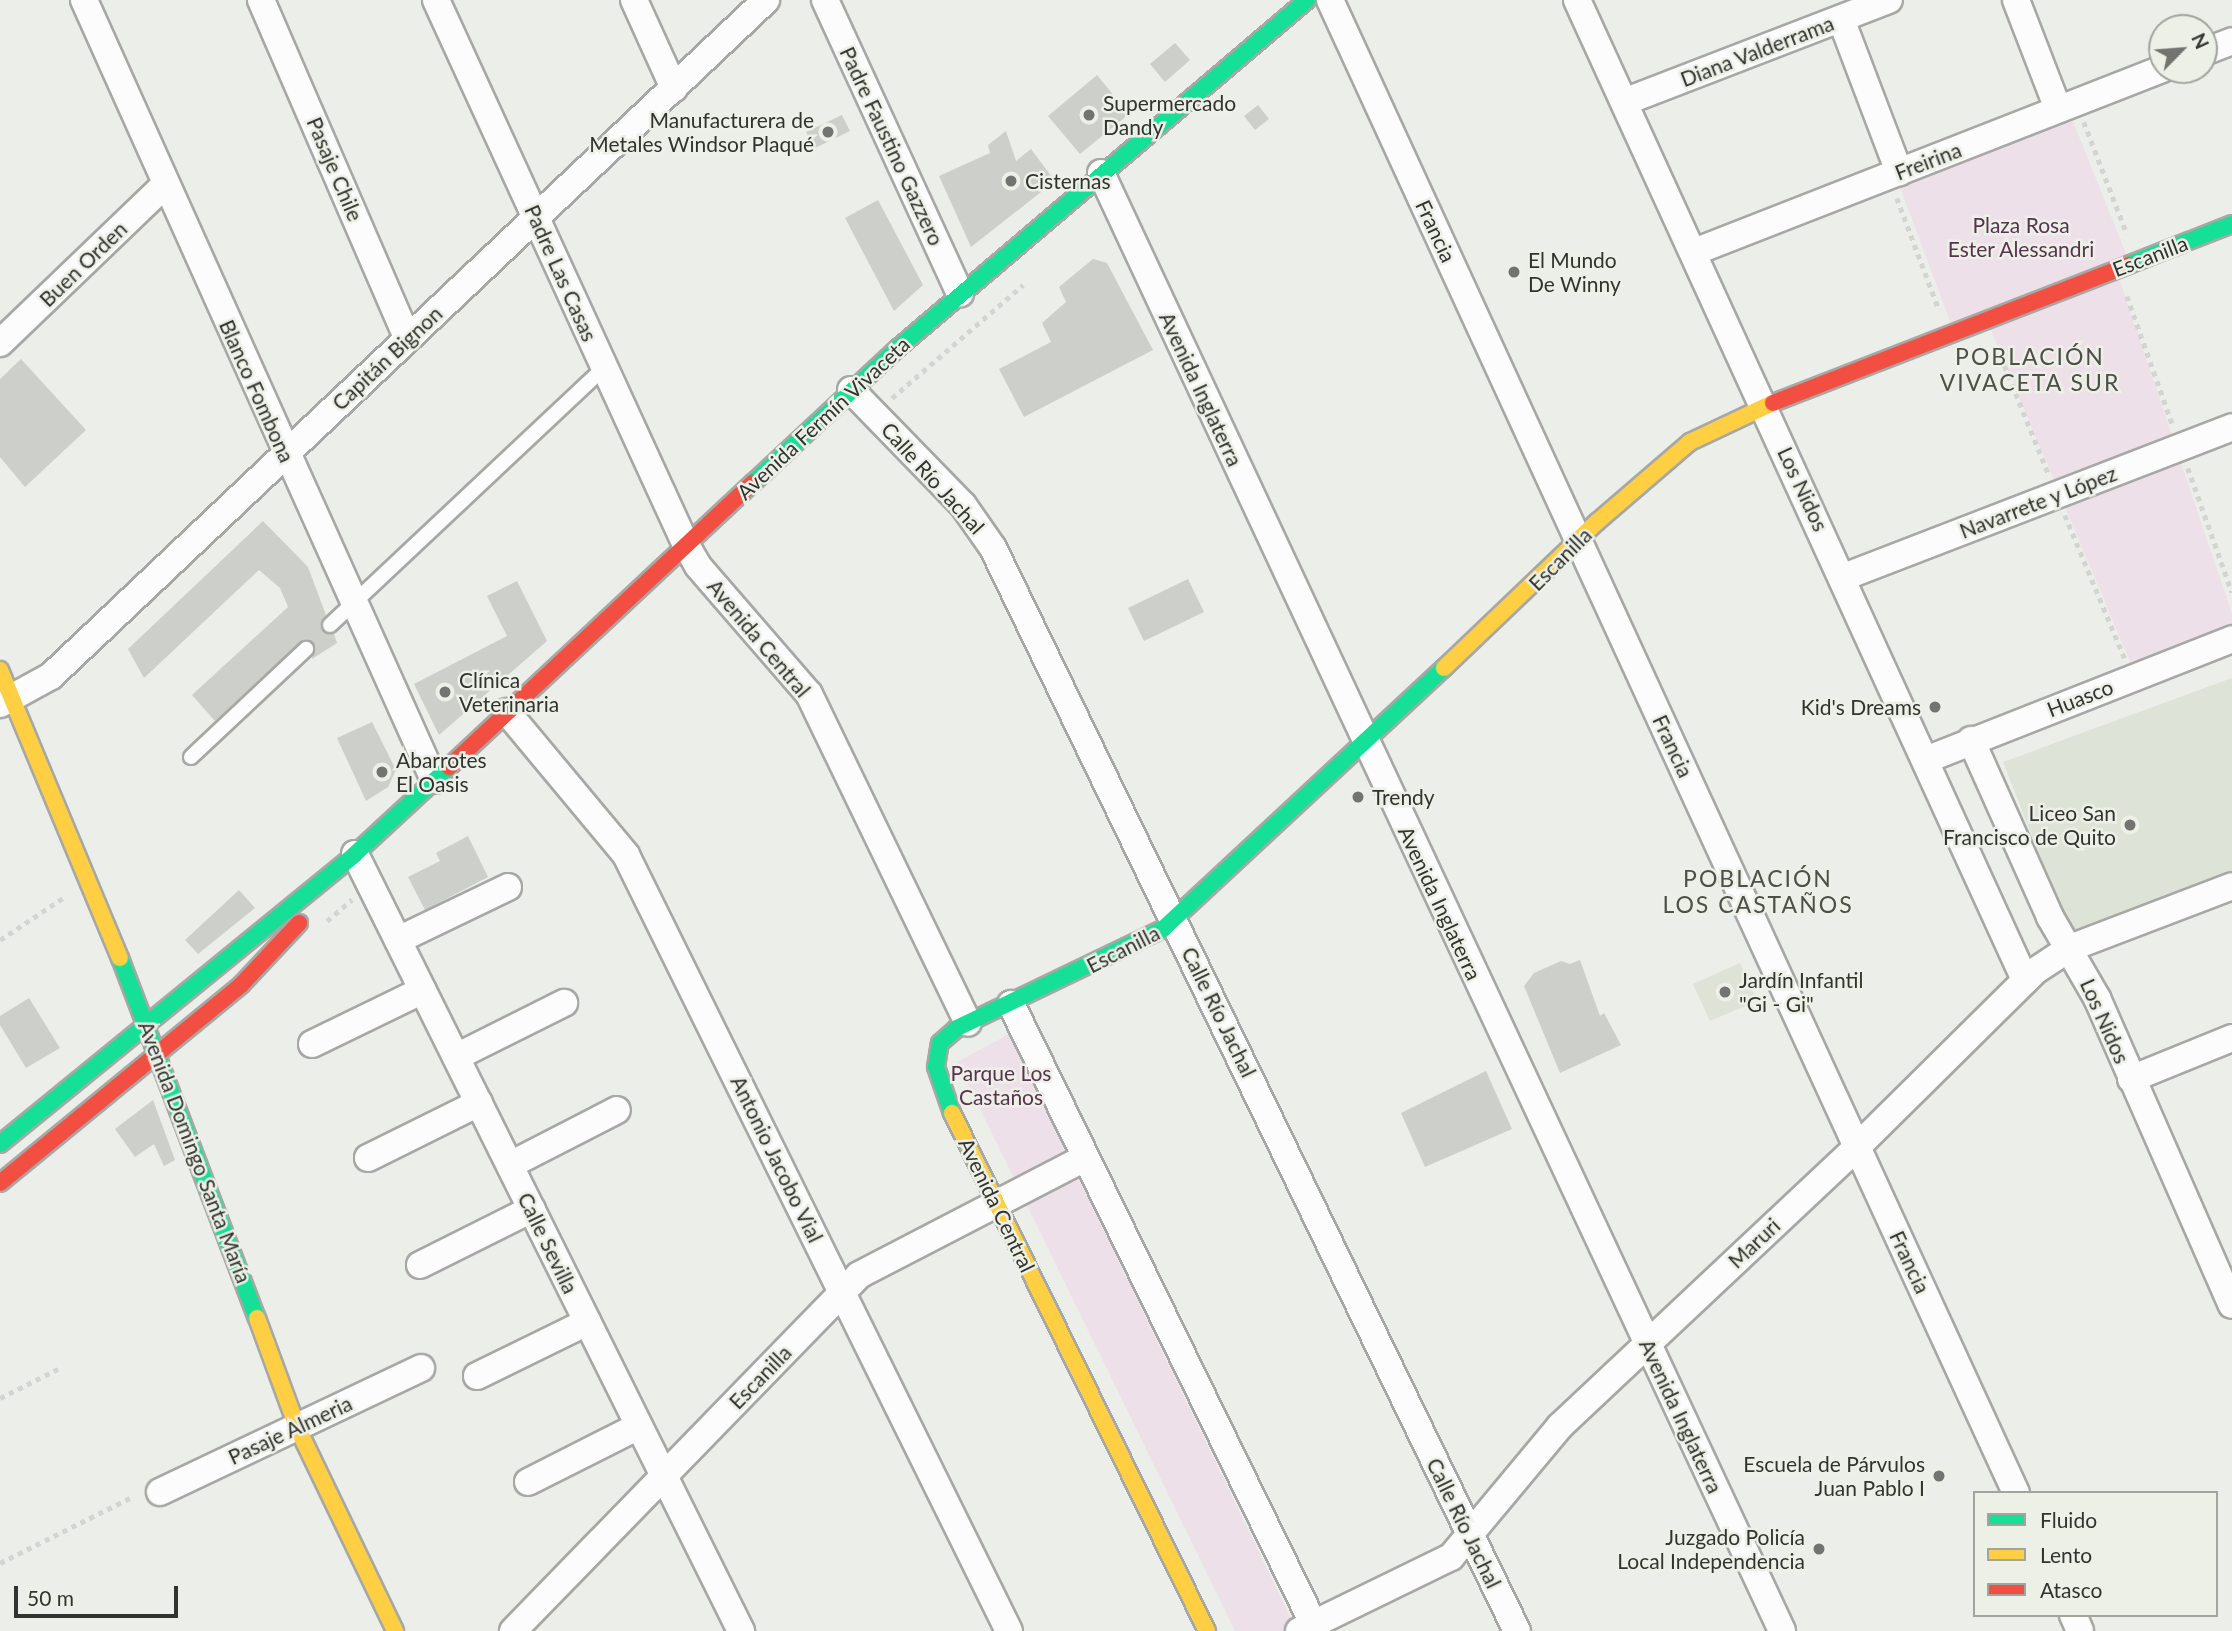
<!DOCTYPE html>
<html>
<head>
<meta charset="utf-8">
<style>
  body { margin:0 }
  #map { position:relative; width:2232px; height:1631px; overflow:hidden; background:#eceee9; font-family:Lato,sans-serif }
  div>[style] { position:absolute }
  .built>* { inset:0; background:#dee3d7 }
  .green>* { inset:0; background:#eee0e9 }
  .building>* { inset:0; background:#cdcfcb }
  .path>* { height:4.5px; margin-top:-2.25px; transform-origin:0; background:repeating-linear-gradient(90deg,#d4d4d3 0 5px,transparent 0 10px) }
  .roads { filter:drop-shadow(2px 0 #a7a8a5) drop-shadow(-2px 0 #a7a8a5) drop-shadow(0 2px #a7a8a5) drop-shadow(0 -2px #a7a8a5) }
  .lane>* { height:14px; margin:-7px; padding:0 7px; transform-origin:7px; border-radius:7px; background:#fcfcfc }
  .street>* { height:26px; margin:-13px; padding:0 13px; transform-origin:13px; border-radius:13px; background:#fcfcfc }
  .fast>* { height:16px; margin:-8px; padding:0 8px; transform-origin:8px; border-radius:8px; background:#16e098 }
  .slow>* { height:16px; margin:-8px; padding:0 8px; transform-origin:8px; border-radius:8px; background:#ffcf43 }
  .jam>* { height:16px; margin:-8px; padding:0 8px; transform-origin:8px; border-radius:8px; background:#f24e42 }
  .dots>* { width:19px; height:19px; translate:-50% -50%; box-sizing:border-box; border:4px solid #edf0e7; border-radius:50% }
  span { translate:-50% -50%; white-space:nowrap; text-align:center; line-height:1.15; -webkit-text-stroke:5px #edf0e7; paint-order:stroke }
  .street-label { font-size:21px; color:#323330 }
  .poi-label { font-size:21px; color:#323330 }
  .left { translate:0 -50%; text-align:left }
  .right { translate:-100% -50%; text-align:right }
  .park-label { font-size:21px; color:#593251 }
  .neighbourhood-label { font-size:23px; color:#4d5048; letter-spacing:2px }
  .legend { position:absolute; left:1973px; top:1491px; width:245px; height:126px; box-sizing:border-box; background:#edf0e7; border:2px solid #a2a49e; margin:0; padding:9px 12px; list-style:none; font-size:21px; color:#323330 }
  .legend li { display:flex; align-items:center; gap:14px; height:35px }
  .legend b { width:35px; border:2px solid #a2a49e }
  .north { position:absolute; left:2148px; top:14px; width:70px; height:70px; box-sizing:border-box; background:#edf0e7; border:2px solid #a2a49e; border-radius:50%; rotate:65deg; font-size:19px; font-weight:700; line-height:28px; text-align:center; color:#323330 }
  .north::after { content:''; display:block; margin:auto; width:24px; height:32px; background:#737471; clip-path:polygon(50% 0,100% 100%,50% 72%,0 100%) }
  .scale { position:absolute; left:14px; top:1586px; width:164px; height:32px; box-sizing:border-box; border:4px solid #323330; border-top:0; padding-left:9px; font-size:21px; line-height:24px; white-space:nowrap; color:#323330; -webkit-text-stroke:5px #edf0e7; paint-order:stroke }
</style>
</head>
<body>
<div id="map">
  <div class="built">
    <div style="clip-path:polygon(2232px 678px,2232px 879px,2074px 943px,2003px 762px)"></div>
    <div style="clip-path:polygon(1740px 963px,1757px 1001px,1710px 1021px,1693px 984px)"></div>
  </div>
  <div class="green">
    <div style="clip-path:polygon(2073px 121px,2131px 266px,2117px 272px,2232px 614px,2232px 636px,2136px 676px,1988px 323px,1956px 337px,1899px 185px)"></div>
    <div style="clip-path:polygon(1009px 1034px,1297px 1631px,1235px 1631px,957px 1062px)"></div>
  </div>
  <div class="building">
    <div style="clip-path:polygon(1175px 43px,1190px 60px,1165px 82px,1150px 64px)"></div>
    <div style="clip-path:polygon(1097px 75px,1129px 114px,1080px 154px,1048px 116px)"></div>
    <div style="clip-path:polygon(1258px 105px,1269px 119px,1255px 130px,1244px 116px)"></div>
    <div style="clip-path:polygon(842px 115px,850px 131px,815px 148px,806px 132px)"></div>
    <div style="clip-path:polygon(1006px 131px,1016px 161px,1031px 149px,1055px 181px,971px 247px,939px 176px,990px 153px,988px 145px)"></div>
    <div style="clip-path:polygon(878px 200px,923px 285px,894px 311px,845px 218px)"></div>
    <div style="clip-path:polygon(1093px 259px,1107px 263px,1153px 350px,1024px 417px,999px 369px,1051px 342px,1042px 323px,1066px 302px,1059px 287px)"></div>
    <div style="clip-path:polygon(21px 359px,86px 430px,25px 487px,0 457px,0 379px)"></div>
    <div style="clip-path:polygon(263px 521px,308px 567px,326px 615px,321px 628px,334px 634px,337px 643px,312px 659px,313px 643px,300px 642px,215px 721px,192px 695px,288px 607px,280px 588px,259px 570px,144px 678px,128px 649px)"></div>
    <div style="clip-path:polygon(1188px 579px,1204px 612px,1144px 641px,1128px 608px)"></div>
    <div style="clip-path:polygon(517px 581px,547px 641px,439px 735px,414px 684px,507px 636px,487px 596px)"></div>
    <div style="clip-path:polygon(372px 722px,396px 770px,388px 787px,366px 801px,337px 738px)"></div>
    <div style="clip-path:polygon(468px 836px,488px 877px,425px 910px,408px 877px,440px 861px,436px 853px)"></div>
    <div style="clip-path:polygon(239px 890px,255px 908px,198px 954px,185px 940px)"></div>
    <div style="clip-path:polygon(1580px 960px,1600px 1016px,1604px 1013px,1621px 1045px,1560px 1073px,1524px 986px,1534px 973px,1561px 961px,1570px 964px)"></div>
    <div style="clip-path:polygon(29px 998px,60px 1048px,26px 1068px,0 1025px,0 1016px)"></div>
    <div style="clip-path:polygon(1486px 1071px,1512px 1129px,1425px 1167px,1401px 1113px)"></div>
    <div style="clip-path:polygon(153px 1100px,175px 1160px,164px 1166px,154px 1144px,135px 1157px,115px 1129px)"></div>
  </div>
  <div class="path">
    <div style="left:2084px;top:122px;width:120px;rotate:69deg"></div>
    <div style="left:1897px;top:198px;width:116px;rotate:69.4deg"></div>
    <div style="left:2127px;top:296px;width:138px;rotate:70.5deg"></div>
    <div style="left:1997px;top:347px;width:138px;rotate:67.9deg"></div>
    <div style="left:892px;top:398px;width:173px;rotate:-40.8deg"></div>
    <div style="left:2188px;top:468px;width:132px;rotate:70.5deg"></div>
    <div style="left:2065px;top:515px;width:156px;rotate:67.4deg"></div>
    <div style="left:327px;top:921px;width:33px;rotate:-41deg"></div>
    <div style="left:0;top:940px;width:76px;rotate:-33.7deg"></div>
    <div style="left:0;top:1398px;width:65px;rotate:-26.6deg"></div>
    <div style="left:0;top:1563px;width:148px;rotate:-26.6deg"></div>
  </div>
  <div class="roads">
    <div class="lane">
      <div style="left:330px;top:625px;width:376px;rotate:-43.2deg"></div>
      <div style="left:191px;top:757px;width:158px;rotate:-43.2deg"></div>
    </div>
    <div class="street">
      <div style="left:84px;top:0;width:855px;rotate:65.83deg"></div>
      <div style="left:261px;top:0;width:369px;rotate:66.6deg"></div>
      <div style="left:436px;top:0;width:600px;rotate:65.36deg"></div>
      <div style="left:686px;top:545px;width:24px;rotate:60deg"></div>
      <div style="left:698px;top:566px;width:169px;rotate:49.1deg"></div>
      <div style="left:809px;top:694px;width:365px;rotate:64.2deg"></div>
      <div style="left:634px;top:0;width:97px;rotate:65.6deg"></div>
      <div style="left:825px;top:0;width:323px;rotate:65.3deg"></div>
      <div style="left:1330px;top:0;width:1643px;rotate:65.32deg"></div>
      <div style="left:1577px;top:0;width:1078px;rotate:65.43deg"></div>
      <div style="left:2016px;top:0;width:117px;rotate:68.9deg"></div>
      <div style="left:1841px;top:19px;width:164px;rotate:69.2deg"></div>
      <div style="left:2204px;top:52px;width:30px;rotate:-21deg"></div>
      <div style="left:1624px;top:102px;width:284px;rotate:-21.1deg"></div>
      <div style="left:1101px;top:173px;width:1609px;rotate:64.96deg"></div>
      <div style="left:1694px;top:252px;width:503px;rotate:-21.36deg"></div>
      <div style="left:0;top:343px;width:228px;rotate:-43.8deg"></div>
      <div style="left:851px;top:390px;width:161px;rotate:45.8deg"></div>
      <div style="left:963px;top:505px;width:52px;rotate:55.1deg"></div>
      <div style="left:993px;top:548px;width:1203px;rotate:64.18deg"></div>
      <div style="left:1844px;top:577px;width:416px;rotate:-21.1deg"></div>
      <div style="left:0;top:704px;width:58px;rotate:-28.8deg"></div>
      <div style="left:51px;top:676px;width:984px;rotate:-43.39deg"></div>
      <div style="left:507px;top:712px;width:186px;rotate:50.2deg"></div>
      <div style="left:626px;top:855px;width:865px;rotate:63.73deg"></div>
      <div style="left:1971px;top:740px;width:194px;rotate:65.9deg"></div>
      <div style="left:2050px;top:917px;width:94px;rotate:59.9deg"></div>
      <div style="left:2097px;top:998px;width:335px;rotate:66.3deg"></div>
      <div style="left:1928px;top:759px;width:327px;rotate:-21.5deg"></div>
      <div style="left:355px;top:854px;width:868px;rotate:63.58deg"></div>
      <div style="left:398px;top:940px;width:122px;rotate:-25.7deg"></div>
      <div style="left:1011px;top:1004px;width:698px;rotate:63.99deg"></div>
      <div style="left:312px;top:1044px;width:123px;rotate:-25.9deg"></div>
      <div style="left:456px;top:1057px;width:121px;rotate:-26.6deg"></div>
      <div style="left:2131px;top:1079px;width:109px;rotate:-22.1deg"></div>
      <div style="left:368px;top:1158px;width:124px;rotate:-26.4deg"></div>
      <div style="left:510px;top:1165px;width:120px;rotate:-27.2deg"></div>
      <div style="left:420px;top:1265px;width:125px;rotate:-26.6deg"></div>
      <div style="left:477px;top:1376px;width:123px;rotate:-26.1deg"></div>
      <div style="left:528px;top:1482px;width:124px;rotate:-26.8deg"></div>
      <div style="left:160px;top:1492px;width:289px;rotate:-25.4deg"></div>
      <div style="left:2073px;top:1615px;width:17px;rotate:66deg"></div>
      <div style="left:513px;top:1631px;width:496px;rotate:-45.8deg"></div>
      <div style="left:859px;top:1275px;width:254px;rotate:-27.4deg"></div>
      <div style="left:1299px;top:1631px;width:169px;rotate:-26deg"></div>
      <div style="left:1451px;top:1557px;width:170px;rotate:-50.2deg"></div>
      <div style="left:1560px;top:1426px;width:407px;rotate:-43.2deg"></div>
      <div style="left:1857px;top:1147px;width:250px;rotate:-44.7deg"></div>
      <div style="left:2035px;top:971px;width:42px;rotate:-33.3deg"></div>
      <div style="left:2070px;top:948px;width:173px;rotate:-20.9deg"></div>
    </div>
    <div class="fast">
      <div style="left:2128px;top:265px;width:112px;rotate:-21.5deg"></div>
      <div style="left:753px;top:483px;width:198px;rotate:-43deg"></div>
      <div style="left:898px;top:348px;width:537px;rotate:-40.39deg"></div>
      <div style="left:120px;top:958px;width:385px;rotate:69.2deg"></div>
      <div style="left:952px;top:1113px;width:49px;rotate:-109.2deg"></div>
      <div style="left:936px;top:1067px;width:24px;rotate:-81deg"></div>
      <div style="left:940px;top:1043px;width:23px;rotate:-41deg"></div>
      <div style="left:957px;top:1028px;width:229px;rotate:-25.7deg"></div>
      <div style="left:1163px;top:929px;width:384px;rotate:-42.9deg"></div>
      <div style="left:0;top:1144px;width:458px;rotate:-39.2deg"></div>
      <div style="left:355px;top:854px;width:128px;rotate:-42.8deg"></div>
    </div>
    <div class="slow">
      <div style="left:1444px;top:668px;width:211px;rotate:-43.7deg"></div>
      <div style="left:1597px;top:522px;width:123px;rotate:-40.7deg"></div>
      <div style="left:1690px;top:442px;width:92px;rotate:-25.2deg"></div>
      <div style="left:0;top:670px;width:312px;rotate:67.4deg"></div>
      <div style="left:952px;top:1113px;width:577px;rotate:63.79deg"></div>
      <div style="left:257px;top:1318px;width:116px;rotate:69.8deg"></div>
      <div style="left:297px;top:1427px;width:226px;rotate:64.3deg"></div>
    </div>
    <div class="jam">
      <div style="left:1773px;top:403px;width:381px;rotate:-21.2deg"></div>
      <div style="left:449px;top:767px;width:416px;rotate:-43.1deg"></div>
      <div style="left:0;top:1183px;width:312px;rotate:-39.4deg"></div>
      <div style="left:241px;top:985px;width:85px;rotate:-46.9deg"></div>
    </div>
  </div>
  <div class="dots">
    <div style="left:1089px;top:115px;background:#737471"></div>
    <div style="left:828px;top:132px;background:#737471"></div>
    <div style="left:1011px;top:181px;background:#737471"></div>
    <div style="left:1514px;top:272px;background:#737471"></div>
    <div style="left:445px;top:692px;background:#737471"></div>
    <div style="left:1935px;top:707px;background:#737471"></div>
    <div style="left:382px;top:772px;background:#737471"></div>
    <div style="left:1358px;top:797px;background:#737471"></div>
    <div style="left:2130px;top:825px;background:#737471"></div>
    <div style="left:1725px;top:992px;background:#737471"></div>
    <div style="left:1939px;top:1476px;background:#737471"></div>
    <div style="left:1819px;top:1549px;background:#737471"></div>
  </div>
  <div class="street-label">
    <span style="left:1757px;top:51px;rotate:-21deg">Diana Valderrama</span>
    <span style="left:892px;top:146px;rotate:65deg">Padre Faustino Gazzero</span>
    <span style="left:1928px;top:161px;rotate:-21deg">Freirina</span>
    <span style="left:335px;top:169px;rotate:67deg">Pasaje Chile</span>
    <span style="left:1436px;top:231px;rotate:65deg">Francia</span>
    <span style="left:2150px;top:256px;rotate:-21deg">Escanilla</span>
    <span style="left:83px;top:264px;rotate:-44deg">Buen Orden</span>
    <span style="left:561px;top:273px;rotate:66deg">Padre Las Casas</span>
    <span style="left:387px;top:358px;rotate:-43deg">Capitán Bignon</span>
    <span style="left:1201px;top:389px;rotate:65deg">Avenida Inglaterra</span>
    <span style="left:257px;top:391px;rotate:66deg">Blanco Fombona</span>
    <span style="left:823px;top:418px;rotate:-43deg">Avenida Fermín Vivaceta</span>
    <span style="left:933px;top:478px;rotate:48deg">Calle Río Jachal</span>
    <span style="left:1803px;top:489px;rotate:65deg">Los Nidos</span>
    <span style="left:2038px;top:502px;rotate:-21deg">Navarrete y López</span>
    <span style="left:1560px;top:559px;rotate:-45deg">Escanilla</span>
    <span style="left:759px;top:638px;rotate:50deg">Avenida Central</span>
    <span style="left:2080px;top:698px;rotate:-21deg">Huasco</span>
    <span style="left:1673px;top:746px;rotate:65deg">Francia</span>
    <span style="left:1440px;top:903px;rotate:65deg">Avenida Inglaterra</span>
    <span style="left:1123px;top:949px;rotate:-27deg">Escanilla</span>
    <span style="left:1219px;top:1012px;rotate:64deg">Calle Río Jachal</span>
    <span style="left:2105px;top:1021px;rotate:66deg">Los Nidos</span>
    <span style="left:195px;top:1152px;rotate:69deg">Avenida Domingo Santa María</span>
    <span style="left:777px;top:1159px;rotate:64deg">Antonio Jacobo Vial</span>
    <span style="left:997px;top:1205px;rotate:64deg">Avenida Central</span>
    <span style="left:548px;top:1243px;rotate:64deg">Calle Sevilla</span>
    <span style="left:1754px;top:1243px;rotate:-43deg">Maruri</span>
    <span style="left:1910px;top:1262px;rotate:65deg">Francia</span>
    <span style="left:760px;top:1377px;rotate:-46deg">Escanilla</span>
    <span style="left:1681px;top:1416px;rotate:65deg">Avenida Inglaterra</span>
    <span style="left:290px;top:1430px;rotate:-25deg">Pasaje Almeria</span>
    <span style="left:1464px;top:1523px;rotate:64deg">Calle Río Jachal</span>
  </div>
  <div class="poi-label">
    <span class="left" style="left:1103px;top:115px">Supermercado<br>Dandy</span>
    <span class="right" style="left:814px;top:132px">Manufacturera de<br>Metales Windsor Plaqué</span>
    <span class="left" style="left:1025px;top:181px">Cisternas</span>
    <span class="left" style="left:1528px;top:272px">El Mundo<br>De Winny</span>
    <span class="left" style="left:459px;top:692px">Clínica<br>Veterinaria</span>
    <span class="right" style="left:1921px;top:707px">Kid's Dreams</span>
    <span class="left" style="left:396px;top:772px">Abarrotes<br>El Oasis</span>
    <span class="left" style="left:1372px;top:797px">Trendy</span>
    <span class="right" style="left:2116px;top:825px">Liceo San<br>Francisco de Quito</span>
    <span class="left" style="left:1739px;top:992px">Jardín Infantil<br>"Gi - Gi"</span>
    <span class="right" style="left:1925px;top:1476px">Escuela de Párvulos<br>Juan Pablo I</span>
    <span class="right" style="left:1805px;top:1549px">Juzgado Policía<br>Local Independencia</span>
  </div>
  <div class="park-label">
    <span style="left:2021px;top:237px">Plaza Rosa<br>Ester Alessandri</span>
    <span style="left:1001px;top:1085px">Parque Los<br>Castaños</span>
  </div>
  <div class="neighbourhood-label">
    <span style="left:2030px;top:369px">POBLACIÓN<br>VIVACETA SUR</span>
    <span style="left:1758px;top:891px">POBLACIÓN<br>LOS CASTAÑOS</span>
  </div>
  <ul class="legend">
  <li><b style="height:9px;background:#16e098"></b>Fluido</li>
  <li><b style="height:9px;background:#ffcf43"></b>Lento</li>
  <li><b style="height:9px;background:#f24e42"></b>Atasco</li>
  </ul>
  <div class="north">N</div>
  <div class="scale">50 m</div>
</div>
</body>
</html>
